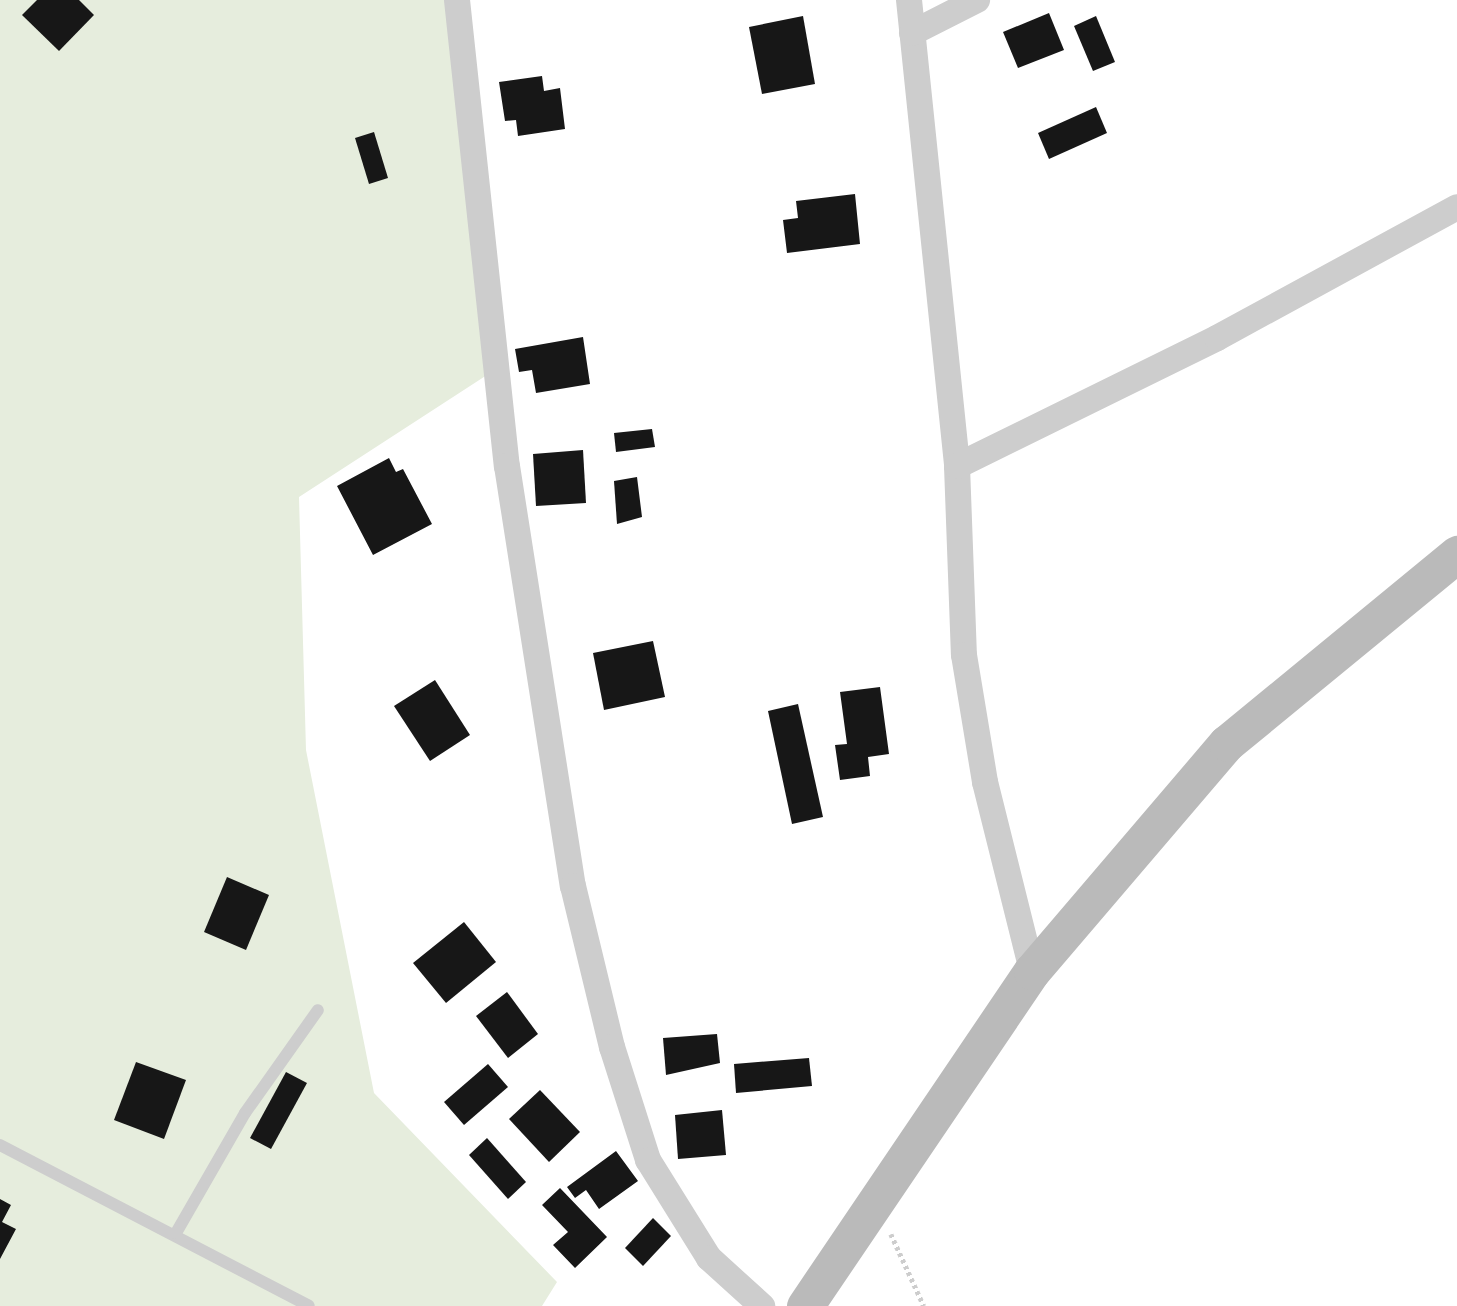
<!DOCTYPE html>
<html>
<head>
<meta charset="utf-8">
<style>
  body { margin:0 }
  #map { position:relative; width:1457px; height:1306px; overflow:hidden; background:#fff; font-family:Jost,sans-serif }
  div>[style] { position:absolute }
  .green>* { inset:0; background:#e6eddd }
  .building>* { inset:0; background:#171717 }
  .path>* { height:4.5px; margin-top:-2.25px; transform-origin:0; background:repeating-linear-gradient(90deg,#cdcdcd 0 3.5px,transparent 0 7px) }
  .lane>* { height:12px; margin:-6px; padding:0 6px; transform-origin:6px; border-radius:6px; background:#cdcdcd }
  .street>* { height:26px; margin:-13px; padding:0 13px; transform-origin:13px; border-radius:13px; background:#cdcdcd }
  .secondary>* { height:37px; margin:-18.5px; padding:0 18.5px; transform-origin:18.5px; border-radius:18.5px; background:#bababa }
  span { translate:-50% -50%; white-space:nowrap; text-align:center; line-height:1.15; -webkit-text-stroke:7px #fff; paint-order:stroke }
</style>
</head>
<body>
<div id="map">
  <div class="green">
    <div style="clip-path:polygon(0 0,464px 0,507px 362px,299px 497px,306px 750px,374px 1093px,557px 1282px,542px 1306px,0 1306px)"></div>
  </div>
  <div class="building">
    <div style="clip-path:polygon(37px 0,79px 0,94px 15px,59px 51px,22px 15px)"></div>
    <div style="clip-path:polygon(1049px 13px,1064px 50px,1018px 68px,1003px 32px)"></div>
    <div style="clip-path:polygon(803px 16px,815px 84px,762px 94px,749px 27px)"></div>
    <div style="clip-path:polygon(1096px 16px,1115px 62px,1093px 71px,1074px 26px)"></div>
    <div style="clip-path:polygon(542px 76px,544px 91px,560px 88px,565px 129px,518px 136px,516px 120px,505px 121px,499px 82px)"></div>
    <div style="clip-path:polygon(1096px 107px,1107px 133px,1049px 159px,1038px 133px)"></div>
    <div style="clip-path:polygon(374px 132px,388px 178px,369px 184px,355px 138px)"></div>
    <div style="clip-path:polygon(855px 194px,860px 244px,787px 253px,783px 220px,798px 218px,796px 201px)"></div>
    <div style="clip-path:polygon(583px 337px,590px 384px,536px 393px,532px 370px,519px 372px,515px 349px)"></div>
    <div style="clip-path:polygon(652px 429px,655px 447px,616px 452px,614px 433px)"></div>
    <div style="clip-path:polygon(583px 450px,586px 503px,536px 506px,533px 454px)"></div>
    <div style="clip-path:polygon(389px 458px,396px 472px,403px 469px,432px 524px,373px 555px,337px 486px)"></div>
    <div style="clip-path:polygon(637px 477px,642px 517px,617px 524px,614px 481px)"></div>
    <div style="clip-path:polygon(653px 641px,665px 697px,604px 710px,593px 653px)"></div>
    <div style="clip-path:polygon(435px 680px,470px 735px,430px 761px,394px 706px)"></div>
    <div style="clip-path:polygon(880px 687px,889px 754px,868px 757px,870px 776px,840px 780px,835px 745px,847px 744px,840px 692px)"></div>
    <div style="clip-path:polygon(798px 704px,823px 817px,792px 824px,768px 711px)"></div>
    <div style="clip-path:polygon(227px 877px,269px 895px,246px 950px,204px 932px)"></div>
    <div style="clip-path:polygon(464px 922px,496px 962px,446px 1003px,413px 963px)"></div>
    <div style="clip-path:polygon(507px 992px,538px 1034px,508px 1058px,476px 1016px)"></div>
    <div style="clip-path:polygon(717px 1034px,720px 1063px,666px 1075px,663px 1038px)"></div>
    <div style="clip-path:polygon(809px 1058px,812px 1086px,736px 1093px,734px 1064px)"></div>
    <div style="clip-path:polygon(136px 1062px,186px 1080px,164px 1139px,114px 1120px)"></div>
    <div style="clip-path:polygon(488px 1064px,508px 1087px,464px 1125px,444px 1102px)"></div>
    <div style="clip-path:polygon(286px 1072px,307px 1083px,271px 1149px,250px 1138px)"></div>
    <div style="clip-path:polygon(540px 1090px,580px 1132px,549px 1162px,509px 1119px)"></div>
    <div style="clip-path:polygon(722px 1110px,726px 1155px,678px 1159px,675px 1115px)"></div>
    <div style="clip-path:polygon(487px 1138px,526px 1182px,508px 1199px,469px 1155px)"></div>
    <div style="clip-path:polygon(616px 1151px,638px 1181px,599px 1209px,586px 1190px,575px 1198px,567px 1187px)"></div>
    <div style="clip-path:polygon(560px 1188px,607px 1237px,575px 1268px,553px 1245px,568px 1232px,542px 1205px)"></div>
    <div style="clip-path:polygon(0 1199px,11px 1205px,2px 1222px,16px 1229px,0 1259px)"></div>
    <div style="clip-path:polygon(653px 1218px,671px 1236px,643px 1266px,625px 1248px)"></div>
  </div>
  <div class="path">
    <div style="left:891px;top:1234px;width:79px;rotate:65.4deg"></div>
  </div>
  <div class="lane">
    <div style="left:0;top:1145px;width:348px;rotate:27.5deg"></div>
    <div style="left:176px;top:1233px;width:138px;rotate:-60.1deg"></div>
    <div style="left:245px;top:1113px;width:126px;rotate:-54.7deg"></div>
  </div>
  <div class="street">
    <div style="left:457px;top:0;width:469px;rotate:83.9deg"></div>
    <div style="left:507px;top:466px;width:425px;rotate:81.1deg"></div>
    <div style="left:573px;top:886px;width:166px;rotate:76.4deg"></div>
    <div style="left:612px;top:1047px;width:119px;rotate:72.3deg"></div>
    <div style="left:648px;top:1160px;width:115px;rotate:58.1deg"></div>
    <div style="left:709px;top:1258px;width:72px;rotate:42.2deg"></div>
    <div style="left:909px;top:0;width:468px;rotate:84.1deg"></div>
    <div style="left:957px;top:466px;width:189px;rotate:87.9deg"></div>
    <div style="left:964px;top:655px;width:129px;rotate:80.6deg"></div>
    <div style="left:985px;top:782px;width:195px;rotate:76deg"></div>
    <div style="left:912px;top:33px;width:73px;rotate:-26.9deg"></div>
    <div style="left:957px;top:466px;width:290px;rotate:-26.2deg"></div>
    <div style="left:1217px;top:338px;width:273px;rotate:-28.6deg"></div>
  </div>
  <div class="secondary">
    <div style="left:805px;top:1306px;width:405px;rotate:-55.9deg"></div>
    <div style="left:1032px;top:971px;width:300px;rotate:-49.5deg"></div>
    <div style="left:1227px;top:743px;width:298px;rotate:-39.4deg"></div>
  </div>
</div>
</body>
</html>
